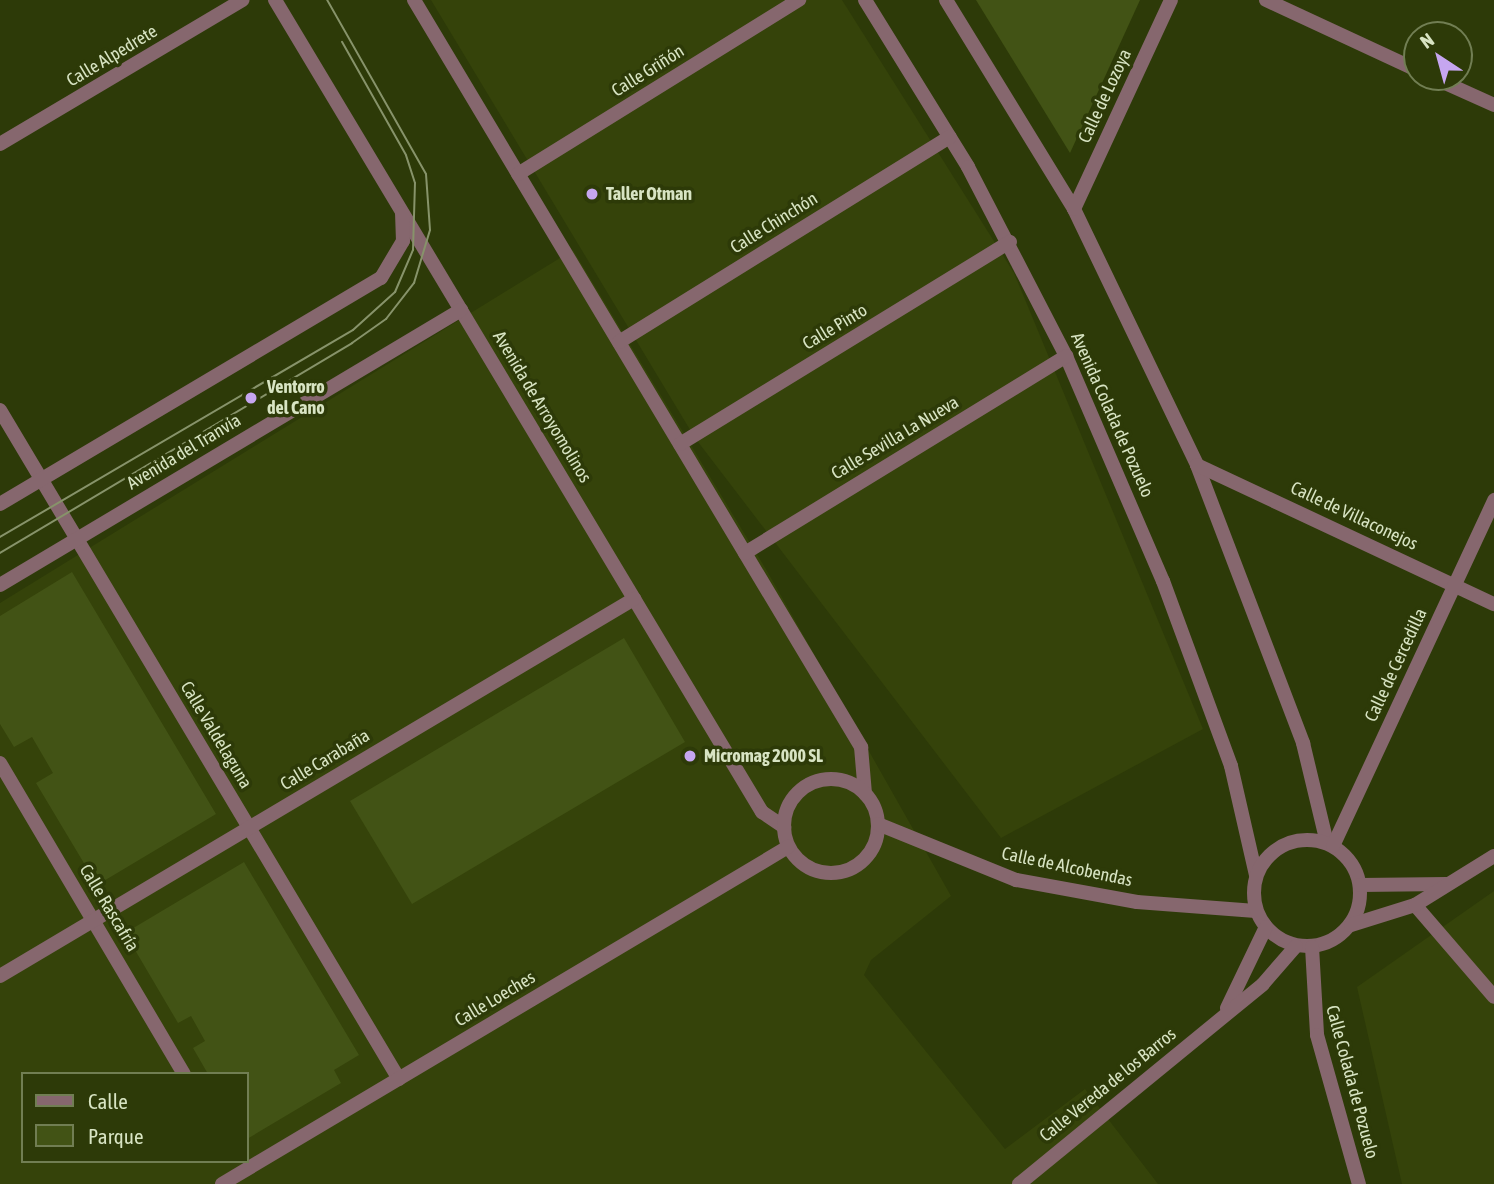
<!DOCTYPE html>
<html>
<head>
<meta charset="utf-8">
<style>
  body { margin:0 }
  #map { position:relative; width:1494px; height:1184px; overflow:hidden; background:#2d3a08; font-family:"Asap Condensed",sans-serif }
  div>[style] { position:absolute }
  .built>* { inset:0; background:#35430a }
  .green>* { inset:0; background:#425315 }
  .minor>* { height:14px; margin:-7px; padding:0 7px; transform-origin:7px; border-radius:7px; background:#86676e }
  .minor>.ring { margin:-7px; padding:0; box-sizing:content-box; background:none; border:14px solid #86676e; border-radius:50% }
  .tram>* { height:2px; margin:-1px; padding:0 1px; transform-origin:1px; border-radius:1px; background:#87936a }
  .dots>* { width:19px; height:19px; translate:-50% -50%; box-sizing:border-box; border:4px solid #2d3a08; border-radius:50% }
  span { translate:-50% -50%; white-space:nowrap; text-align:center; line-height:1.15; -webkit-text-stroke:7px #2d3a08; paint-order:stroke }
  .street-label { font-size:18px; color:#d8e4c3 }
  .poi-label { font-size:18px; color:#d8e4c3; font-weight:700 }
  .left { translate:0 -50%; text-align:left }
  .legend { position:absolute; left:21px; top:1072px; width:228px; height:91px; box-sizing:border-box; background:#2d3a08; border:2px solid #717e53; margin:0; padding:9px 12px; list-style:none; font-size:21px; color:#d8e4c3 }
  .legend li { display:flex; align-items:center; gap:14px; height:35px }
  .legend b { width:35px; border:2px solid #717e53 }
  .north { position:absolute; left:1403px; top:21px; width:70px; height:70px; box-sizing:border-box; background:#2d3a08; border:2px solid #717e53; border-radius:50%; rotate:324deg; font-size:19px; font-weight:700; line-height:28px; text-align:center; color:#d8e4c3 }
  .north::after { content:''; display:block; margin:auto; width:24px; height:32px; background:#c6a6f0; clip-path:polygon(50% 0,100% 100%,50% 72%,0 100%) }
</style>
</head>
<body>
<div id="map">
  <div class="built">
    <div style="clip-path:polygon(431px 0,842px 0,1014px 273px,1203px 729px,1001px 838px,695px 438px)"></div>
    <div style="clip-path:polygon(evenodd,573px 250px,767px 571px,951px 896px,871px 960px,864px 975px,1005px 1149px,1085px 1089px,1158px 1184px,0 1184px,0 603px,573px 250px,23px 1074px,247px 1074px,247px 1161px,23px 1161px,23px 1074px)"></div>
    <div style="clip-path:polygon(1494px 891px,1494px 1184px,1402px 1184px,1357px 987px)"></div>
  </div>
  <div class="green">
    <div style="clip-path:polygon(976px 0,1140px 0,1070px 153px)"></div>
    <div style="clip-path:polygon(72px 572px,216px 814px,97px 885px,36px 783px,53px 773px,32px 737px,14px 747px,0 724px,0 616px)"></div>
    <div style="clip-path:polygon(624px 638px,685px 742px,412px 904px,350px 801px)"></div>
    <div style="clip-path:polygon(244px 862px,359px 1055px,334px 1070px,341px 1083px,247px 1139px,247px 1074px,208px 1074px,193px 1048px,205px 1041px,191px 1016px,178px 1023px,125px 933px)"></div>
  </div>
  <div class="minor">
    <div style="left:275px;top:0;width:947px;rotate:59.05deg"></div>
    <div style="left:762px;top:812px;width:27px;rotate:34deg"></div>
    <div style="left:414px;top:0;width:871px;rotate:59.1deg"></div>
    <div style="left:861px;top:747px;width:47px;rotate:85.1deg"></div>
    <div style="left:865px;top:0;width:196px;rotate:58.3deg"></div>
    <div style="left:968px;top:167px;width:213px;rotate:62.6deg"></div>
    <div style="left:1066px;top:356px;width:245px;rotate:66.7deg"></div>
    <div style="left:1163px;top:581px;width:197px;rotate:69.8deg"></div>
    <div style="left:1231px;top:766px;width:112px;rotate:77.1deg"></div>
    <div style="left:946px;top:0;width:245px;rotate:58.5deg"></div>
    <div style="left:1074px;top:209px;width:284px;rotate:64.3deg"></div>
    <div style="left:1197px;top:465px;width:298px;rotate:69.1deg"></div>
    <div style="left:1303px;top:743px;width:103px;rotate:76.5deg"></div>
    <div style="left:1266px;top:0;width:166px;rotate:24.9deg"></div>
    <div style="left:1432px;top:77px;width:68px;rotate:24.3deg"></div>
    <div style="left:0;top:144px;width:282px;rotate:-30.7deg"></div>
    <div style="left:518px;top:174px;width:331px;rotate:-31.8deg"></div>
    <div style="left:1074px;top:209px;width:230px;rotate:-65.1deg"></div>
    <div style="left:619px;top:342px;width:389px;rotate:-31.8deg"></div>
    <div style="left:0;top:410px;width:779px;rotate:59.19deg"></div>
    <div style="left:680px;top:444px;width:387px;rotate:-31.5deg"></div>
    <div style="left:1197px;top:465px;width:328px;rotate:25.1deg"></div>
    <div style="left:0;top:504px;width:443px;rotate:-30.7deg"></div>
    <div style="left:381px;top:278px;width:43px;rotate:-59.3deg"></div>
    <div style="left:403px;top:241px;width:28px;rotate:-92deg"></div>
    <div style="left:745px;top:553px;width:377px;rotate:-31.5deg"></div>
    <div style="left:0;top:585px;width:537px;rotate:-30.82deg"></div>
    <div style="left:0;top:763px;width:361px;rotate:59.4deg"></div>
    <div class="ring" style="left:784px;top:779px;width:80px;height:80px"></div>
    <div style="left:878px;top:824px;width:149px;rotate:22.1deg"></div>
    <div style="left:1016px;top:880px;width:123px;rotate:10.3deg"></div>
    <div style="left:1137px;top:902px;width:119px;rotate:4.3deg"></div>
    <div class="ring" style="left:1254px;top:840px;width:92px;height:92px"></div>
    <div style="left:1333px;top:846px;width:382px;rotate:-65deg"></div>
    <div style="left:1360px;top:885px;width:87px;rotate:-0.7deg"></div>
    <div style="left:1415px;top:905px;width:121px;rotate:49.3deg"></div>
    <div style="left:1351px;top:925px;width:67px;rotate:-17.4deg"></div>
    <div style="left:1415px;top:905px;width:93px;rotate:-31.8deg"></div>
    <div style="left:1312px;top:947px;width:88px;rotate:86.7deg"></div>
    <div style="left:1317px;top:1035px;width:155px;rotate:74.3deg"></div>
    <div style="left:0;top:976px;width:738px;rotate:-30.74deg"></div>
    <div style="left:1227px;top:1008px;width:90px;rotate:-64.3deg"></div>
    <div style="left:222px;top:1184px;width:659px;rotate:-30.77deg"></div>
    <div style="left:1019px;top:1184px;width:315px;rotate:-39.3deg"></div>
    <div style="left:1263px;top:984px;width:50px;rotate:-49deg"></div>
  </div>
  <div class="tram">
    <div style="left:0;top:537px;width:409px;rotate:-30.4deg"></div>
    <div style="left:353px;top:330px;width:57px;rotate:-42.1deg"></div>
    <div style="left:395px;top:292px;width:46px;rotate:-66.8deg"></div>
    <div style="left:413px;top:250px;width:67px;rotate:-88.3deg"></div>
    <div style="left:415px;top:183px;width:29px;rotate:-108deg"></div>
    <div style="left:406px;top:155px;width:130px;rotate:-119.5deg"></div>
    <div style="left:0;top:553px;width:410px;rotate:-30.8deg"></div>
    <div style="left:352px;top:343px;width:42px;rotate:-35.2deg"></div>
    <div style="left:386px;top:319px;width:46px;rotate:-52.1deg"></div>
    <div style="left:414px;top:283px;width:55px;rotate:-73.2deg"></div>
    <div style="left:430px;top:230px;width:56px;rotate:-94.1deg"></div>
    <div style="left:426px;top:174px;width:200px;rotate:-119.6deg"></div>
  </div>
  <div class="dots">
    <div style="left:592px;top:194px;background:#c6a6f0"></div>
    <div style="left:251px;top:398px;background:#c6a6f0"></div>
    <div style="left:690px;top:756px;background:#c6a6f0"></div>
  </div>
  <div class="street-label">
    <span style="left:112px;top:56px;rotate:-31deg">Calle Alpedrete</span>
    <span style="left:648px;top:71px;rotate:-32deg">Calle Griñón</span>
    <span style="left:1105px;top:96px;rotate:-65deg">Calle de Lozoya</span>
    <span style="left:774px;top:223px;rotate:-32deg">Calle Chinchón</span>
    <span style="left:835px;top:327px;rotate:-31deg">Calle Pinto</span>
    <span style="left:542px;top:407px;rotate:59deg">Avenida de Arroyomolinos</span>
    <span style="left:1112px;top:415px;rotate:66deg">Avenida Colada de Pozuelo</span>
    <span style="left:895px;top:438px;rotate:-31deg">Calle Sevilla La Nueva</span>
    <span style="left:184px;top:452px;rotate:-31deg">Avenida del Tranvía</span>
    <span style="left:1354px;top:516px;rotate:25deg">Calle de Villaconejos</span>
    <span style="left:1396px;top:665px;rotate:-65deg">Calle de Cercedilla</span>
    <span style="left:216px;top:735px;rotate:59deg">Calle Valdelaguna</span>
    <span style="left:325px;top:760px;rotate:-31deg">Calle Carabaña</span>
    <span style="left:1067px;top:867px;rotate:12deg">Calle de Alcobendas</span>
    <span style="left:109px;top:908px;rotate:59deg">Calle Rascafría</span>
    <span style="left:495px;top:999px;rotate:-31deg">Calle Loeches</span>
    <span style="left:1352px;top:1082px;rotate:75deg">Calle Colada de Pozuelo</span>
    <span style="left:1108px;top:1085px;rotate:-39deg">Calle Vereda de los Barros</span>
  </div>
  <div class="poi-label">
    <span class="left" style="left:606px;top:194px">Taller Otman</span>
    <span class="left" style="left:267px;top:398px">Ventorro<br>del Cano</span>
    <span class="left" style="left:704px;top:756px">Micromag 2000 SL</span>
  </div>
  <ul class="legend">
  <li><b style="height:9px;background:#86676e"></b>Calle</li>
  <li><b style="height:19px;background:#425315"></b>Parque</li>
  </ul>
  <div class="north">N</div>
</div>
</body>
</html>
